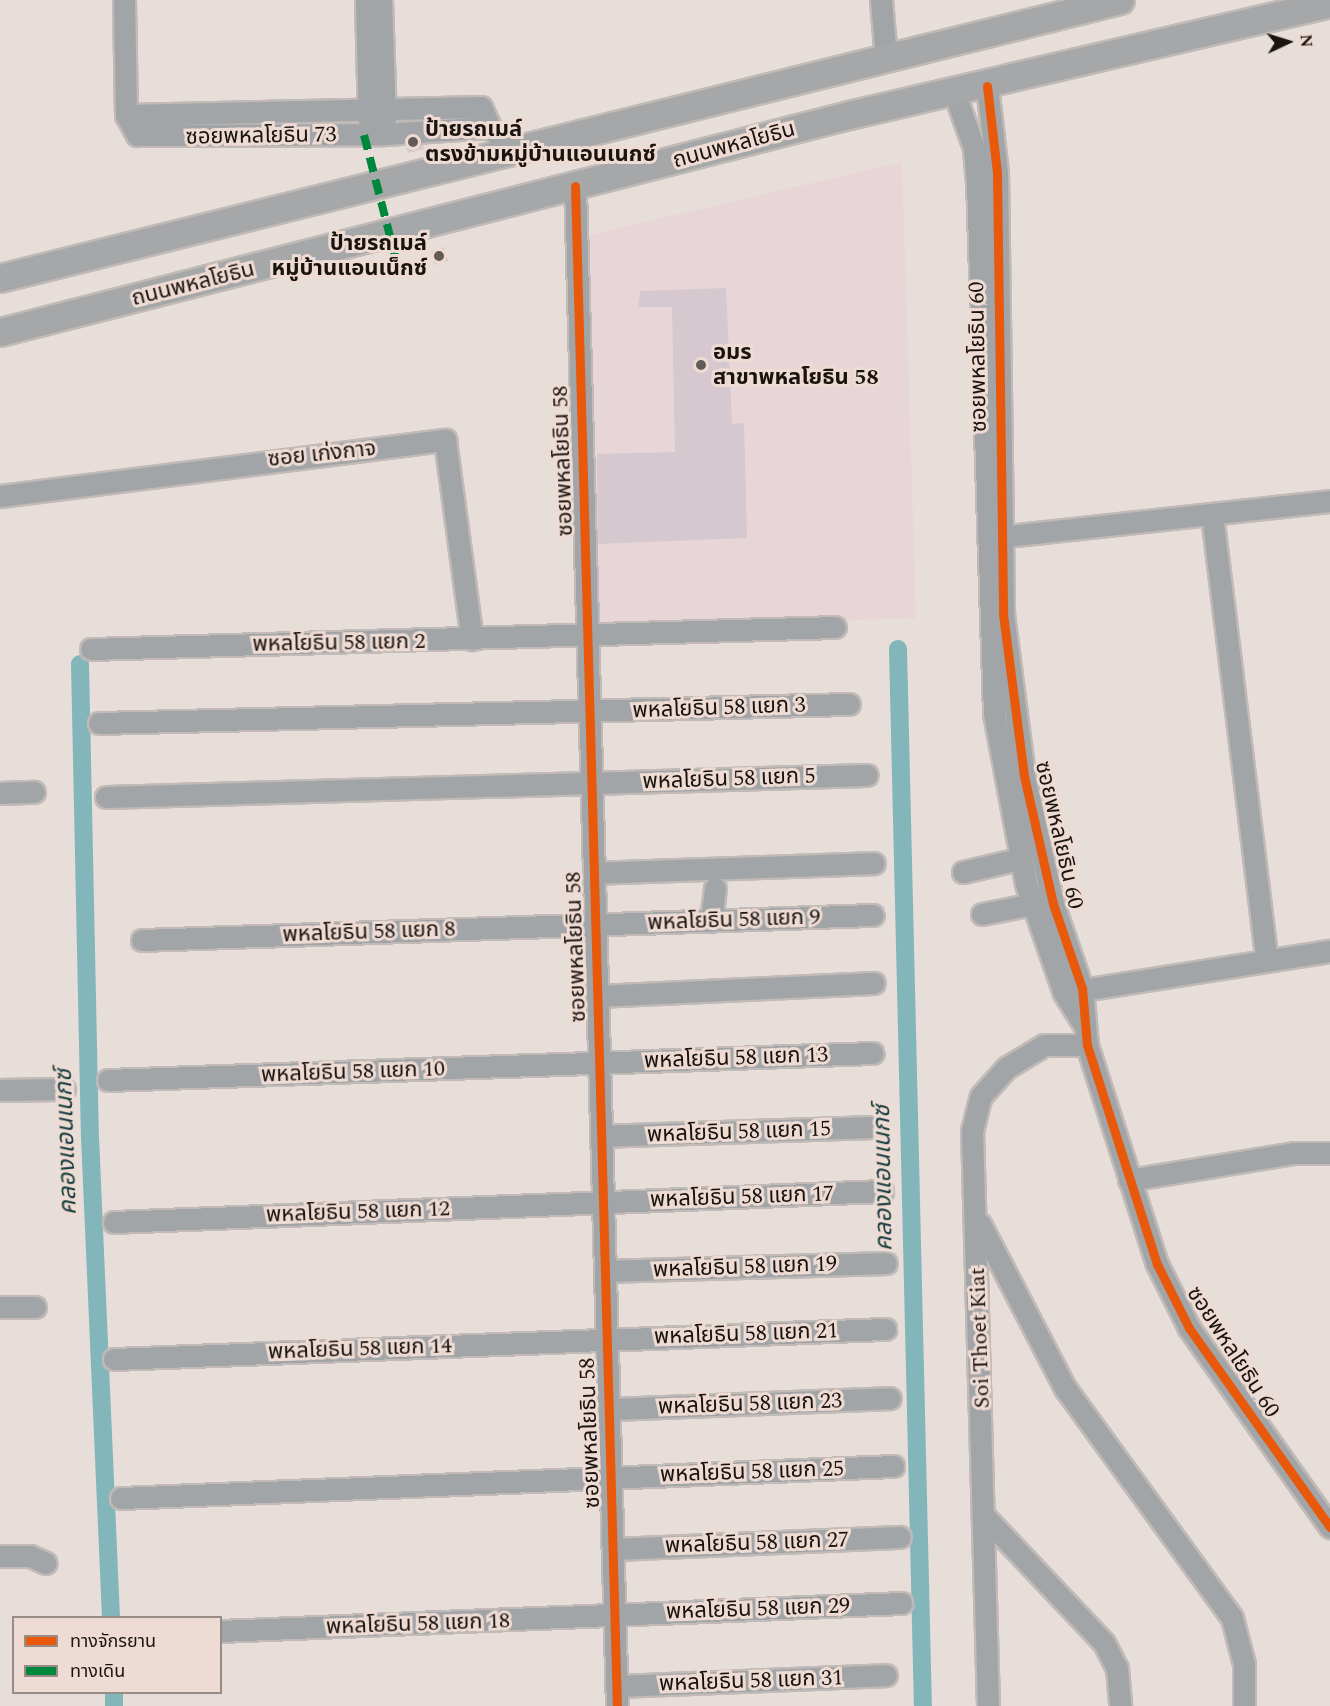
<!DOCTYPE html>
<html>
<head>
<meta charset="utf-8">
<style>
  body { margin:0 }
  #map { position:relative; width:1330px; height:1706px; overflow:hidden; background:#e8ded9; font-family:Spectral,"Noto Sans Thai",serif }
  div>[style] { position:absolute }
  .commercial>* { inset:0; background:#e7d5d7 }
  .canal>* { height:18px; margin:-9px; padding:0 9px; transform-origin:9px; border-radius:9px; background:#82b6bb }
  .building>* { inset:0; background:#d5c9cf }
  .roads { filter:drop-shadow(2px 0 #c1bab7) drop-shadow(-2px 0 #c1bab7) drop-shadow(0 2px #c1bab7) drop-shadow(0 -2px #c1bab7) }
  .minor>* { height:21px; margin:-10.5px; padding:0 10.5px; transform-origin:10.5px; border-radius:10.5px; background:#a2a5a7 }
  .major>* { height:27px; margin:-13.5px; padding:0 13.5px; transform-origin:13.5px; border-radius:13.5px; background:#a5a7a8 }
  .quiet>* { height:8px; margin-top:-4px; transform-origin:0; background:repeating-linear-gradient(90deg,#00873e 0 15px,transparent 0 23px) }
  .cycleway>* { height:9px; margin:-4.5px; padding:0 4.5px; transform-origin:4.5px; border-radius:4.5px; background:#e8590c }
  .dots>* { width:16px; height:16px; translate:-50% -50%; box-sizing:border-box; border:3px solid #eedbd3; border-radius:50% }
  span { translate:-50% -50%; white-space:nowrap; text-align:center; line-height:1.15; -webkit-text-stroke:6px #eedbd3; paint-order:stroke }
  .poi-label { font-size:22px; color:#1a1411; font-weight:700 }
  .left { translate:0 -50%; text-align:left }
  .right { translate:-100% -50%; text-align:right }
  .street-label { font-size:22px; color:#1a1411 }
  .water-label { font-size:24px; color:#173d41; font-style:italic }
  .legend { position:absolute; left:12px; top:1616px; width:210px; height:78px; box-sizing:border-box; background:#eedbd3; border:2px solid #998b85; margin:0; padding:8px 10px; list-style:none; font-size:18px; color:#1a1411 }
  .legend li { display:flex; align-items:center; gap:12px; height:30px }
  .legend b { width:30px; border:2px solid #998b85 }
  .north { position:absolute; left:1258px; top:12px; width:60px; height:60px; -webkit-text-stroke:4px #eedbd3; paint-order:stroke; rotate:86deg; font-size:16px; font-weight:700; line-height:24px; text-align:center; color:#1a1411 }
  .north::after { content:''; display:block; margin:auto; width:21px; height:27px; background:#1a1411; clip-path:polygon(50% 0,100% 100%,50% 72%,0 100%) }
</style>
</head>
<body>
<div id="map">
  <div class="commercial">
    <div style="clip-path:polygon(902px 162px,916px 618px,595px 629px,585px 236px)"></div>
  </div>
  <div class="canal">
    <div style="left:898px;top:649px;width:1057px;rotate:88.65deg"></div>
    <div style="left:80px;top:664px;width:473px;rotate:88.8deg"></div>
    <div style="left:90px;top:1137px;width:481px;rotate:87.5deg"></div>
    <div style="left:114px;top:1692px;width:14px;rotate:90deg"></div>
  </div>
  <div class="building">
    <div style="clip-path:polygon(423px 144px,424px 149px,408px 153px,406px 145px)"></div>
    <div style="clip-path:polygon(444px 247px,448px 261px,434px 265px,431px 251px)"></div>
    <div style="clip-path:polygon(726px 288px,732px 424px,744px 423px,747px 538px,598px 544px,597px 454px,675px 452px,672px 307px,638px 307px,640px 291px)"></div>
  </div>
  <div class="roads">
    <div class="minor">
      <div style="left:124px;top:0;width:115px;rotate:89deg"></div>
      <div style="left:126px;top:115px;width:23px;rotate:61deg"></div>
      <div style="left:137px;top:135px;width:248px;rotate:-0.2deg"></div>
      <div style="left:385px;top:134px;width:105px;rotate:-3.8deg"></div>
      <div style="left:490px;top:127px;width:33px;rotate:47deg"></div>
      <div style="left:366px;top:0;width:121px;rotate:88.6deg"></div>
      <div style="left:381px;top:0;width:119px;rotate:88.1deg"></div>
      <div style="left:881px;top:0;width:58px;rotate:85.1deg"></div>
      <div style="left:987px;top:86px;width:88px;rotate:83.4deg"></div>
      <div style="left:997px;top:173px;width:441px;rotate:89.2deg"></div>
      <div style="left:1003px;top:614px;width:163px;rotate:82.6deg"></div>
      <div style="left:1024px;top:776px;width:131px;rotate:77.2deg"></div>
      <div style="left:1053px;top:904px;width:89px;rotate:71deg"></div>
      <div style="left:1082px;top:988px;width:57px;rotate:85deg"></div>
      <div style="left:1087px;top:1045px;width:230px;rotate:72.3deg"></div>
      <div style="left:1157px;top:1264px;width:72px;rotate:63.4deg"></div>
      <div style="left:1189px;top:1328px;width:244px;rotate:54.7deg"></div>
      <div style="left:954px;top:92px;width:59px;rotate:70.3deg"></div>
      <div style="left:974px;top:148px;width:34px;rotate:85deg"></div>
      <div style="left:977px;top:182px;width:531px;rotate:88.17deg"></div>
      <div style="left:994px;top:713px;width:174px;rotate:79.4deg"></div>
      <div style="left:1026px;top:884px;width:115px;rotate:70.8deg"></div>
      <div style="left:1064px;top:993px;width:36px;rotate:58deg"></div>
      <div style="left:126px;top:115px;width:355px;rotate:-1.3deg"></div>
      <div style="left:481px;top:107px;width:22px;rotate:66deg"></div>
      <div style="left:575px;top:186px;width:1521px;rotate:88.42deg"></div>
      <div style="left:0;top:496px;width:449px;rotate:-7.2deg"></div>
      <div style="left:445px;top:440px;width:201px;rotate:82.3deg"></div>
      <div style="left:1212px;top:515px;width:449px;rotate:83deg"></div>
      <div style="left:989px;top:538px;width:343px;rotate:-6.2deg"></div>
      <div style="left:91px;top:649px;width:744px;rotate:-1.69deg"></div>
      <div style="left:99px;top:723px;width:750px;rotate:-1.45deg"></div>
      <div style="left:0;top:793px;width:34px;rotate:-2deg"></div>
      <div style="left:106px;top:797px;width:761px;rotate:-1.66deg"></div>
      <div style="left:963px;top:872px;width:57px;rotate:-13.1deg"></div>
      <div style="left:594px;top:873px;width:280px;rotate:-2deg"></div>
      <div style="left:982px;top:914px;width:52px;rotate:-11.1deg"></div>
      <div style="left:711px;top:921px;width:33px;rotate:-83deg"></div>
      <div style="left:142px;top:940px;width:731px;rotate:-1.96deg"></div>
      <div style="left:1070px;top:992px;width:263px;rotate:-9deg"></div>
      <div style="left:597px;top:996px;width:277px;rotate:-2.7deg"></div>
      <div style="left:108px;top:1080px;width:765px;rotate:-2.02deg"></div>
      <div style="left:0;top:1090px;width:64px;rotate:-0.9deg"></div>
      <div style="left:601px;top:1136px;width:277px;rotate:-1.9deg"></div>
      <div style="left:1129px;top:1180px;width:167px;rotate:-9.3deg"></div>
      <div style="left:1294px;top:1153px;width:36px"></div>
      <div style="left:114px;top:1222px;width:769px;rotate:-2.31deg"></div>
      <div style="left:980px;top:1224px;width:185px;rotate:62.6deg"></div>
      <div style="left:1065px;top:1388px;width:284px;rotate:54deg"></div>
      <div style="left:1232px;top:1618px;width:48px;rotate:75.4deg"></div>
      <div style="left:1244px;top:1664px;width:42px;rotate:90deg"></div>
      <div style="left:605px;top:1271px;width:281px;rotate:-1.6deg"></div>
      <div style="left:0;top:1307px;width:35px"></div>
      <div style="left:114px;top:1359px;width:772px;rotate:-2.23deg"></div>
      <div style="left:609px;top:1409px;width:281px;rotate:-2.2deg"></div>
      <div style="left:121px;top:1498px;width:773px;rotate:-2.37deg"></div>
      <div style="left:983px;top:1515px;width:176px;rotate:46.6deg"></div>
      <div style="left:1104px;top:1643px;width:28px;rotate:63deg"></div>
      <div style="left:1117px;top:1668px;width:38px;rotate:85deg"></div>
      <div style="left:613px;top:1549px;width:287px;rotate:-2.4deg"></div>
      <div style="left:0;top:1556px;width:30px"></div>
      <div style="left:30px;top:1556px;width:17px;rotate:24deg"></div>
      <div style="left:220px;top:1631px;width:682px;rotate:-2.35deg"></div>
      <div style="left:616px;top:1686px;width:270px;rotate:-2.3deg"></div>
      <div style="left:988px;top:1706px;width:575px;rotate:-91.59deg"></div>
      <div style="left:972px;top:1131px;width:36px;rotate:-76deg"></div>
      <div style="left:981px;top:1096px;width:38px;rotate:-48deg"></div>
      <div style="left:1006px;top:1068px;width:44px;rotate:-31.2deg"></div>
      <div style="left:1044px;top:1045px;width:43px"></div>
    </div>
    <div class="major">
      <div style="left:0;top:278px;width:1154px;rotate:-13.94deg"></div>
      <div style="left:0;top:332px;width:876px;rotate:-14.34deg"></div>
      <div style="left:849px;top:115px;width:494px;rotate:-13.1deg"></div>
    </div>
  </div>
  <div class="quiet">
    <div style="left:364px;top:135px;width:145px;rotate:75.6deg"></div>
  </div>
  <div class="cycleway">
    <div style="left:987px;top:86px;width:88px;rotate:83.4deg"></div>
    <div style="left:997px;top:173px;width:441px;rotate:89.2deg"></div>
    <div style="left:1003px;top:614px;width:163px;rotate:82.6deg"></div>
    <div style="left:1024px;top:776px;width:131px;rotate:77.2deg"></div>
    <div style="left:1053px;top:904px;width:89px;rotate:71deg"></div>
    <div style="left:1082px;top:988px;width:57px;rotate:85deg"></div>
    <div style="left:1087px;top:1045px;width:230px;rotate:72.3deg"></div>
    <div style="left:1157px;top:1264px;width:72px;rotate:63.4deg"></div>
    <div style="left:1189px;top:1328px;width:244px;rotate:54.7deg"></div>
    <div style="left:575px;top:186px;width:1521px;rotate:88.42deg"></div>
  </div>
  <div class="dots">
    <div style="left:413px;top:142px;background:#625b57"></div>
    <div style="left:439px;top:256px;background:#625b57"></div>
    <div style="left:701px;top:365px;background:#625b57"></div>
  </div>
  <div class="poi-label">
    <span class="left" style="left:425px;top:142px">ป้ายรถเมล์<br>ตรงข้ามหมู่บ้านแอนเนกซ์</span>
    <span class="right" style="left:427px;top:256px">ป้ายรถเมล์<br>หมู่บ้านแอนเน็กซ์</span>
    <span class="left" style="left:713px;top:365px">อมร<br>สาขาพหลโยธิน 58</span>
  </div>
  <div class="street-label">
    <span style="left:261px;top:136px;rotate:-1deg">ซอยพหลโยธิน 73</span>
    <span style="left:734px;top:145px;rotate:-15deg">ถนนพหลโยธิน</span>
    <span style="left:193px;top:284px;rotate:-14deg">ถนนพหลโยธิน</span>
    <span style="left:978px;top:357px;rotate:-91deg">ซอยพหลโยธิน 60</span>
    <span style="left:322px;top:454px;rotate:-6deg">ซอย เก่งกาจ</span>
    <span style="left:563px;top:461px;rotate:-92deg">ซอยพหลโยธิน 58</span>
    <span style="left:339px;top:643px;rotate:-1deg">พหลโยธิน 58 แยก 2</span>
    <span style="left:719px;top:708px;rotate:-2deg">พหลโยธิน 58 แยก 3</span>
    <span style="left:729px;top:779px;rotate:-2deg">พหลโยธิน 58 แยก 5</span>
    <span style="left:1059px;top:835px;rotate:77deg">ซอยพหลโยธิน 60</span>
    <span style="left:734px;top:920px;rotate:-2deg">พหลโยธิน 58 แยก 9</span>
    <span style="left:369px;top:932px;rotate:-2deg">พหลโยธิน 58 แยก 8</span>
    <span style="left:576px;top:947px;rotate:-92deg">ซอยพหลโยธิน 58</span>
    <span style="left:736px;top:1058px;rotate:-2deg">พหลโยธิน 58 แยก 13</span>
    <span style="left:353px;top:1072px;rotate:-2deg">พหลโยธิน 58 แยก 10</span>
    <span style="left:739px;top:1132px;rotate:-2deg">พหลโยธิน 58 แยก 15</span>
    <span style="left:742px;top:1197px;rotate:-2deg">พหลโยธิน 58 แยก 17</span>
    <span style="left:358px;top:1212px;rotate:-2deg">พหลโยธิน 58 แยก 12</span>
    <span style="left:745px;top:1267px;rotate:-2deg">พหลโยธิน 58 แยก 19</span>
    <span style="left:746px;top:1334px;rotate:-2deg">พหลโยธิน 58 แยก 21</span>
    <span style="left:980px;top:1338px;rotate:-92deg">Soi Thoet Kiat</span>
    <span style="left:360px;top:1349px;rotate:-2deg">พหลโยธิน 58 แยก 14</span>
    <span style="left:1233px;top:1352px;rotate:57deg">ซอยพหลโยธิน 60</span>
    <span style="left:750px;top:1404px;rotate:-2deg">พหลโยธิน 58 แยก 23</span>
    <span style="left:590px;top:1433px;rotate:-92deg">ซอยพหลโยธิน 58</span>
    <span style="left:752px;top:1472px;rotate:-2deg">พหลโยธิน 58 แยก 25</span>
    <span style="left:757px;top:1543px;rotate:-2deg">พหลโยธิน 58 แยก 27</span>
    <span style="left:758px;top:1609px;rotate:-2deg">พหลโยธิน 58 แยก 29</span>
    <span style="left:418px;top:1624px;rotate:-2deg">พหลโยธิน 58 แยก 18</span>
    <span style="left:751px;top:1681px;rotate:-2deg">พหลโยธิน 58 แยก 31</span>
  </div>
  <div class="water-label">
    <span style="left:67px;top:1142px;rotate:-92deg">คลองแอนเนกซ์</span>
    <span style="left:884px;top:1178px;rotate:-91deg">คลองแอนเนกซ์</span>
  </div>
  <ul class="legend">
  <li><b style="height:8px;background:#e8590c"></b>ทางจักรยาน</li>
  <li><b style="height:8px;background:#00873e"></b>ทางเดิน</li>
  </ul>
  <div class="north">N</div>
</div>
</body>
</html>
